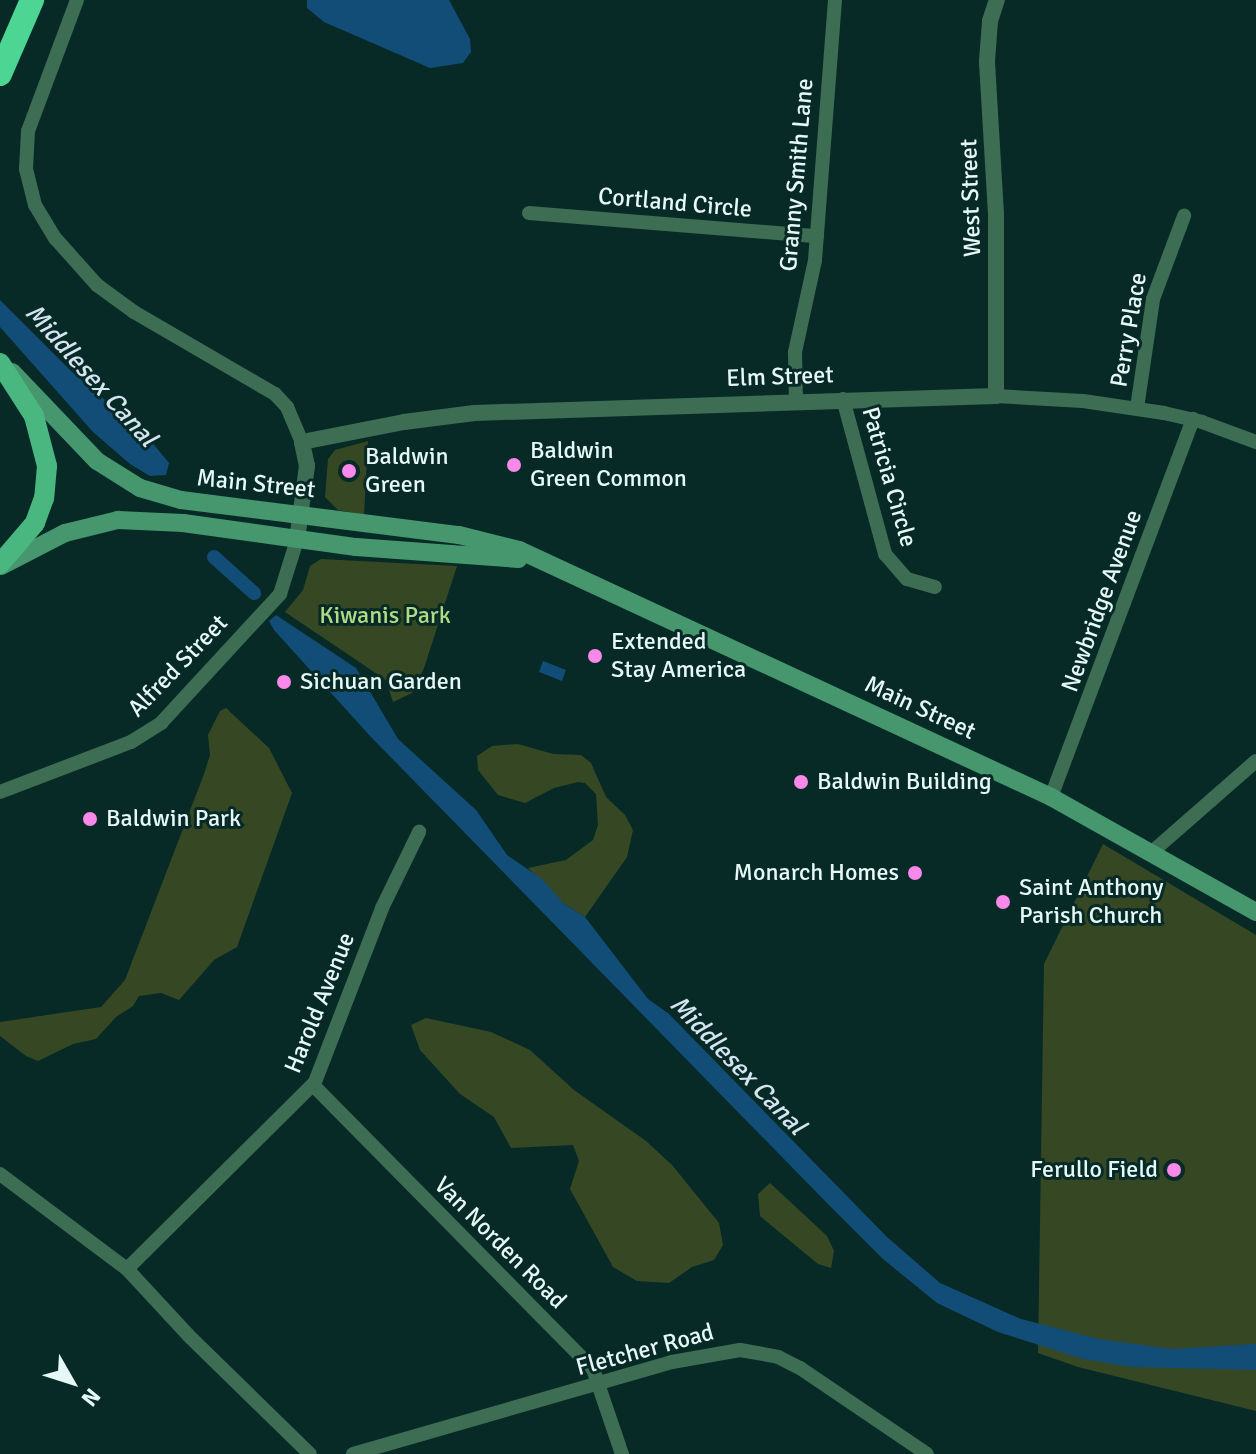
<!DOCTYPE html>
<html>
<head>
<meta charset="utf-8">
<style>
  body { margin:0 }
  #map { position:relative; width:1256px; height:1454px; overflow:hidden; background:#072a27; font-family:Signika,sans-serif }
  div>[style] { position:absolute }
  .green>* { inset:0; background:#364823 }
  .water>* { inset:0; background:#124d77 }
  .canal>* { height:14px; margin:-7px; padding:0 7px; transform-origin:7px; border-radius:7px; background:#124d77 }
  .minor>* { height:14px; margin:-7px; padding:0 7px; transform-origin:7px; border-radius:7px; background:#3d6e53 }
  .tertiary>* { height:16px; margin:-8px; padding:0 8px; transform-origin:8px; border-radius:8px; background:#3d6e53 }
  .secondary>* { height:18px; margin:-9px; padding:0 9px; transform-origin:9px; border-radius:9px; background:#46976d }
  .primary>* { height:20px; margin:-10px; padding:0 10px; transform-origin:10px; border-radius:10px; background:#4ab781 }
  .motorway>* { height:24px; margin:-12px; padding:0 12px; transform-origin:12px; border-radius:12px; background:#4cd593 }
  .dots>* { width:22px; height:22px; translate:-50% -50%; box-sizing:border-box; border:4px solid #072a27; border-radius:50% }
  span { translate:-50% -50%; white-space:nowrap; text-align:center; line-height:1.15; -webkit-text-stroke:6px #072a27; paint-order:stroke }
  .street-label { font-size:24px; color:#e6f8f6 }
  .poi-label { font-size:24px; color:#e6f8f6 }
  .left { translate:0 -50%; text-align:left }
  .right { translate:-100% -50%; text-align:right }
  .park-label { font-size:24px; color:#b0db84 }
  .water-label { font-size:26px; color:#d5e4f1; font-style:italic }
  .north { position:absolute; left:32px; top:1342px; width:80px; height:80px; -webkit-text-stroke:6px #072a27; paint-order:stroke; rotate:129deg; font-size:22px; font-weight:700; line-height:32px; text-align:center; color:#e6f8f6 }
  .north::after { content:''; display:block; margin:auto; width:28px; height:36px; background:#e6f8f6; clip-path:polygon(50% 0,100% 100%,50% 72%,0 100%) }
</style>
</head>
<body>
<div id="map">
  <div class="green">
    <div style="clip-path:polygon(368px 441px,364px 515px,338px 510px,325px 497px,328px 459px,335px 450px)"></div>
    <div style="clip-path:polygon(321px 559px,457px 566px,424px 668px,412px 693px,393px 702px,386px 680px,285px 612px,303px 590px,310px 566px)"></div>
    <div style="clip-path:polygon(226px 708px,269px 748px,292px 793px,237px 947px,214px 960px,179px 1000px,161px 993px,139px 996px,133px 1006px,116px 1017px,96px 1039px,73px 1044px,38px 1061px,26px 1056px,0 1036px,0 1022px,101px 1007px,125px 980px,204px 774px,210px 755px,208px 735px,220px 711px)"></div>
    <div style="clip-path:polygon(518px 744px,553px 754px,581px 755px,591px 763px,606px 797px,625px 815px,633px 830px,627px 857px,585px 917px,564px 904px,528px 868px,566px 860px,593px 840px,598px 825px,596px 794px,585px 783px,578px 782px,554px 788px,525px 803px,498px 795px,478px 770px,477px 756px,492px 746px)"></div>
    <div style="clip-path:polygon(1103px 844px,1256px 935px,1256px 1411px,1078px 1367px,1038px 1353px,1044px 964px)"></div>
    <div style="clip-path:polygon(426px 1018px,491px 1032px,530px 1050px,574px 1090px,646px 1141px,672px 1165px,719px 1223px,723px 1245px,714px 1260px,692px 1267px,669px 1283px,637px 1281px,613px 1267px,570px 1189px,579px 1161px,573px 1145px,511px 1148px,494px 1117px,460px 1094px,420px 1050px,411px 1025px)"></div>
    <div style="clip-path:polygon(770px 1183px,827px 1236px,834px 1251px,831px 1268px,818px 1264px,760px 1216px,758px 1194px)"></div>
  </div>
  <div class="water">
    <div style="clip-path:polygon(307px 0,449px 0,470px 39px,471px 52px,463px 63px,430px 68px,324px 22px,307px 8px)"></div>
    <div style="clip-path:polygon(0 300px,71px 371px,146px 435px,169px 463px,166px 475px,150px 476px,130px 464px,93px 432px,0 327px)"></div>
    <div style="clip-path:polygon(276px 615px,356px 668px,398px 739px,476px 810px,507px 855px,542px 879px,564px 904px,585px 917px,648px 999px,669px 1014px,887px 1237px,940px 1283px,1021px 1319px,1099px 1339px,1171px 1349px,1256px 1344px,1256px 1370px,1132px 1367px,1083px 1359px,998px 1332px,937px 1303px,883px 1259px,825px 1201px,370px 736px,274px 630px,269px 621px)"></div>
    <div style="clip-path:polygon(543px 661px,566px 670px,562px 681px,539px 672px)"></div>
  </div>
  <div class="canal">
    <div style="left:214px;top:557px;width:54px;rotate:42deg"></div>
  </div>
  <div class="minor">
    <div style="left:77px;top:0;width:140px;rotate:110.5deg"></div>
    <div style="left:28px;top:131px;width:38px;rotate:93deg"></div>
    <div style="left:26px;top:169px;width:37px;rotate:76deg"></div>
    <div style="left:35px;top:205px;width:39px;rotate:59deg"></div>
    <div style="left:55px;top:238px;width:63px;rotate:48.2deg"></div>
    <div style="left:97px;top:285px;width:46px;rotate:36.1deg"></div>
    <div style="left:134px;top:312px;width:163px;rotate:30.2deg"></div>
    <div style="left:275px;top:394px;width:18px;rotate:47deg"></div>
    <div style="left:287px;top:407px;width:38px;rotate:67deg"></div>
    <div style="left:529px;top:213px;width:289px;rotate:4.6deg"></div>
    <div style="left:996px;top:396px;width:87px;rotate:3.3deg"></div>
    <div style="left:1083px;top:401px;width:82px;rotate:8.4deg"></div>
    <div style="left:1164px;top:413px;width:39px;rotate:13deg"></div>
    <div style="left:1202px;top:422px;width:58px;rotate:20.3deg"></div>
    <div style="left:843px;top:399px;width:161px;rotate:74.8deg"></div>
    <div style="left:885px;top:554px;width:33px;rotate:49deg"></div>
    <div style="left:907px;top:579px;width:29px;rotate:16deg"></div>
    <div style="left:796px;top:401px;width:49px;rotate:-91.2deg"></div>
    <div style="left:795px;top:352px;width:94px;rotate:-77.7deg"></div>
    <div style="left:815px;top:260px;width:261px;rotate:-85.6deg"></div>
    <div style="left:1137px;top:408px;width:110px;rotate:-81.6deg"></div>
    <div style="left:1153px;top:299px;width:89px;rotate:-69.5deg"></div>
    <div style="left:0;top:792px;width:140px;rotate:-20.9deg"></div>
    <div style="left:131px;top:742px;width:36px;rotate:-32deg"></div>
    <div style="left:161px;top:723px;width:176px;rotate:-47.3deg"></div>
    <div style="left:280px;top:594px;width:57px;rotate:-72.5deg"></div>
    <div style="left:1051px;top:797px;width:404px;rotate:-69.4deg"></div>
    <div style="left:1152px;top:852px;width:138px;rotate:-41.2deg"></div>
    <div style="left:313px;top:1085px;width:399px;rotate:45.4deg"></div>
    <div style="left:593px;top:1369px;width:90px;rotate:71.2deg"></div>
    <div style="left:0;top:1174px;width:159px;rotate:36.8deg"></div>
    <div style="left:127px;top:1269px;width:91px;rotate:47.2deg"></div>
    <div style="left:189px;top:1336px;width:169px;rotate:44.3deg"></div>
    <div style="left:127px;top:1269px;width:265px;rotate:-44.8deg"></div>
    <div style="left:315px;top:1082px;width:186px;rotate:-68.9deg"></div>
    <div style="left:382px;top:908px;width:85px;rotate:-64deg"></div>
    <div style="left:353px;top:1454px;width:332px;rotate:-16.1deg"></div>
    <div style="left:672px;top:1362px;width:69px;rotate:-10deg"></div>
    <div style="left:740px;top:1350px;width:39px;rotate:10deg"></div>
    <div style="left:778px;top:1357px;width:25px;rotate:27deg"></div>
    <div style="left:800px;top:1368px;width:153px;rotate:34.1deg"></div>
  </div>
  <div class="tertiary">
    <div style="left:297px;top:540px;width:75px;rotate:-82.3deg"></div>
    <div style="left:307px;top:466px;width:25px;rotate:-102deg"></div>
    <div style="left:302px;top:442px;width:104px;rotate:-11.1deg"></div>
    <div style="left:404px;top:422px;width:71px;rotate:-7.3deg"></div>
    <div style="left:474px;top:413px;width:522px;rotate:-1.87deg"></div>
    <div style="left:996px;top:396px;width:182px;rotate:-90deg"></div>
    <div style="left:996px;top:214px;width:153px;rotate:-93.4deg"></div>
    <div style="left:987px;top:61px;width:40px;rotate:-85.7deg"></div>
    <div style="left:990px;top:21px;width:22px;rotate:-72deg"></div>
  </div>
  <div class="secondary">
    <div style="left:12px;top:372px;width:123px;rotate:46.3deg"></div>
    <div style="left:97px;top:461px;width:51px;rotate:32.1deg"></div>
    <div style="left:140px;top:488px;width:43px;rotate:16.3deg"></div>
    <div style="left:181px;top:500px;width:280px;rotate:7.2deg"></div>
    <div style="left:459px;top:535px;width:62px;rotate:14deg"></div>
    <div style="left:519px;top:550px;width:587px;rotate:24.9deg"></div>
    <div style="left:1051px;top:797px;width:235px;rotate:29.3deg"></div>
    <div style="left:1px;top:566px;width:72px;rotate:-27.3deg"></div>
    <div style="left:65px;top:533px;width:55px;rotate:-13.8deg"></div>
    <div style="left:118px;top:520px;width:65px;rotate:2.6deg"></div>
    <div style="left:183px;top:523px;width:175px;rotate:7.9deg"></div>
    <div style="left:356px;top:547px;width:163px;rotate:4.2deg"></div>
  </div>
  <div class="primary">
    <div style="left:0;top:363px;width:63px;rotate:57.3deg"></div>
    <div style="left:34px;top:416px;width:52px;rotate:75.4deg"></div>
    <div style="left:47px;top:466px;width:32px;rotate:95deg"></div>
    <div style="left:44px;top:498px;width:27px;rotate:110deg"></div>
    <div style="left:35px;top:523px;width:54px;rotate:130.5deg"></div>
  </div>
  <div class="motorway">
    <div style="left:0;top:74px;width:81px;rotate:-66.6deg"></div>
  </div>
  <div class="dots">
    <div style="left:514px;top:465px;background:#f888ea"></div>
    <div style="left:349px;top:471px;background:#f888ea"></div>
    <div style="left:595px;top:656px;background:#f888ea"></div>
    <div style="left:284px;top:682px;background:#f888ea"></div>
    <div style="left:801px;top:782px;background:#f888ea"></div>
    <div style="left:90px;top:819px;background:#f888ea"></div>
    <div style="left:915px;top:873px;background:#f888ea"></div>
    <div style="left:1003px;top:902px;background:#f888ea"></div>
    <div style="left:1174px;top:1170px;background:#f888ea"></div>
  </div>
  <div class="street-label">
    <span style="left:797px;top:175px;rotate:-85deg">Granny Smith Lane</span>
    <span style="left:971px;top:198px;rotate:-92deg">West Street</span>
    <span style="left:675px;top:203px;rotate:5deg">Cortland Circle</span>
    <span style="left:1129px;top:330px;rotate:-80deg">Perry Place</span>
    <span style="left:780px;top:377px;rotate:-2deg">Elm Street</span>
    <span style="left:889px;top:477px;rotate:74deg">Patricia Circle</span>
    <span style="left:256px;top:484px;rotate:6deg">Main Street</span>
    <span style="left:1102px;top:601px;rotate:-70deg">Newbridge Avenue</span>
    <span style="left:178px;top:666px;rotate:-46deg">Alfred Street</span>
    <span style="left:920px;top:708px;rotate:25deg">Main Street</span>
    <span style="left:320px;top:1003px;rotate:-68deg">Harold Avenue</span>
    <span style="left:500px;top:1243px;rotate:45deg">Van Norden Road</span>
    <span style="left:645px;top:1350px;rotate:-15deg">Fletcher Road</span>
  </div>
  <div class="poi-label">
    <span class="left" style="left:530px;top:465px">Baldwin<br>Green Common</span>
    <span class="left" style="left:365px;top:471px">Baldwin<br>Green</span>
    <span class="left" style="left:611px;top:656px">Extended<br>Stay America</span>
    <span class="left" style="left:300px;top:682px">Sichuan Garden</span>
    <span class="left" style="left:817px;top:782px">Baldwin Building</span>
    <span class="left" style="left:106px;top:819px">Baldwin Park</span>
    <span class="right" style="left:899px;top:873px">Monarch Homes</span>
    <span class="left" style="left:1019px;top:902px">Saint Anthony<br>Parish Church</span>
    <span class="right" style="left:1158px;top:1170px">Ferullo Field</span>
  </div>
  <div class="park-label">
    <span style="left:385px;top:616px">Kiwanis Park</span>
  </div>
  <div class="water-label">
    <span style="left:90px;top:376px;rotate:48deg">Middlesex Canal</span>
    <span style="left:737px;top:1066px;rotate:46deg">Middlesex Canal</span>
  </div>
  <div class="north">N</div>
</div>
</body>
</html>
